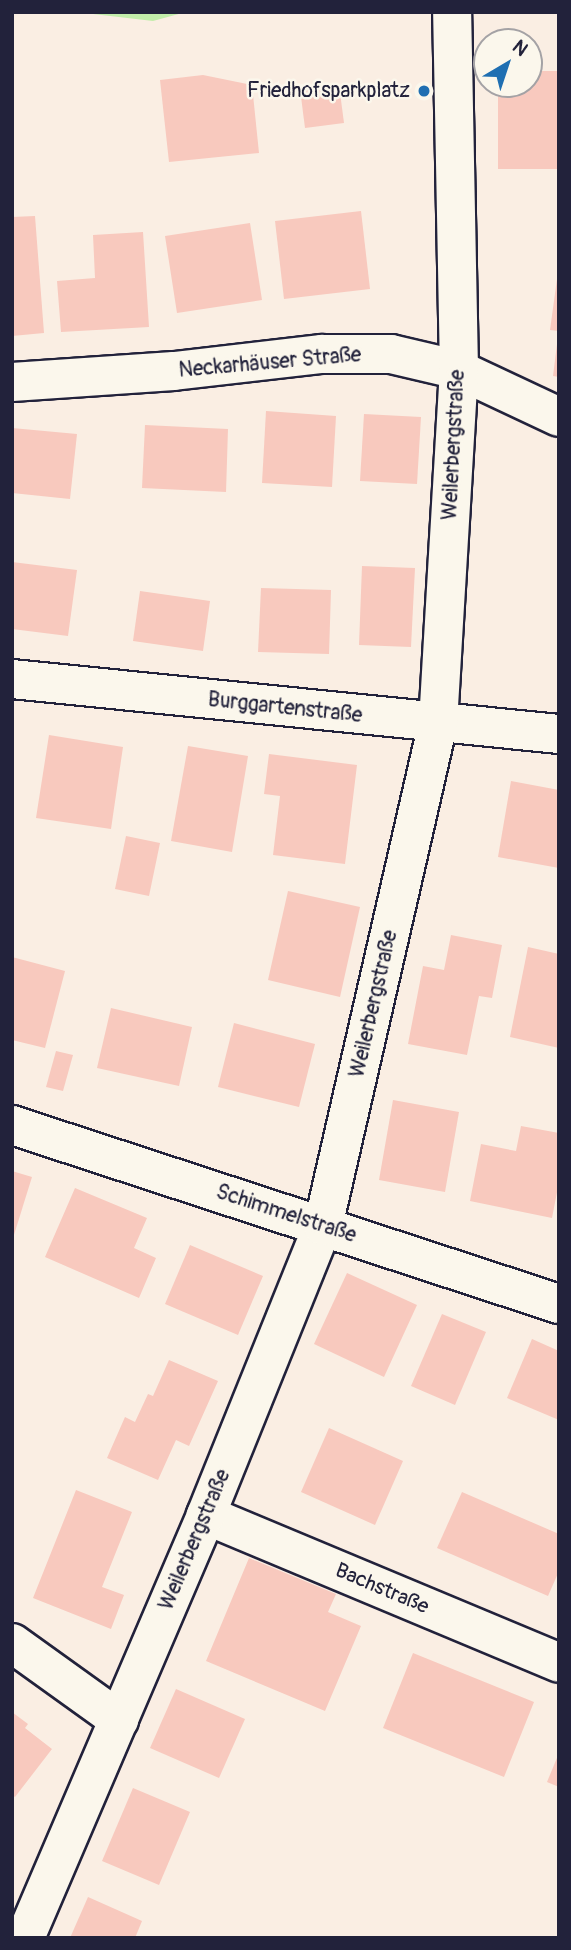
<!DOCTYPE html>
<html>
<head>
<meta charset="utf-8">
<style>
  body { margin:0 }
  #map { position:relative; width:571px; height:1950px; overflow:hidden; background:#faeee3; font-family:Pangolin,sans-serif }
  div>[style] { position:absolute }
  .green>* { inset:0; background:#c2edaa }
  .building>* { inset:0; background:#f8c9be }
  .roads { filter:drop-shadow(2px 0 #22223b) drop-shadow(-2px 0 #22223b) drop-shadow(0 2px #22223b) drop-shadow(0 -2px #22223b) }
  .minor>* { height:38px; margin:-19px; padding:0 19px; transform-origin:19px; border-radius:19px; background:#fbf7ec }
  .dots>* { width:19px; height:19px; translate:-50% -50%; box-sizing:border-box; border:4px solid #fbf7ec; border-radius:50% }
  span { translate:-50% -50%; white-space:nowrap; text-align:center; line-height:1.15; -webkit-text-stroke:5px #fbf7ec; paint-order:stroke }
  .poi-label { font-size:21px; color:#22223b }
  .right { translate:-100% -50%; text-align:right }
  .street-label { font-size:21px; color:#22223b }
  .frame { position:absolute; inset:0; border:14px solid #22223b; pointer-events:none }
  .north { position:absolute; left:473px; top:28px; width:70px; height:70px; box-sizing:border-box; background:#fbf7ec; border:2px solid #a4a2a5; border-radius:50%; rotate:39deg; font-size:19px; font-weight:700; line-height:28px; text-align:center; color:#22223b }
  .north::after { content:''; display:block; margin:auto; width:24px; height:32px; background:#1f6fb2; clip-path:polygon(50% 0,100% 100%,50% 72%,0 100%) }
</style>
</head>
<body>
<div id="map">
  <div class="green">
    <div style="clip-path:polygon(76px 12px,186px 12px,153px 21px)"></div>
  </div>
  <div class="building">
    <div style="clip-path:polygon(529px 71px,559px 71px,559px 169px,498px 169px,498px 84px,529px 84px)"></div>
    <div style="clip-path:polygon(203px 75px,252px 85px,259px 153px,169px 162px,160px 80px)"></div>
    <div style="clip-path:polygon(339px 85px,344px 123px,305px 128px,300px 89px)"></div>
    <div style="clip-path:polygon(361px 211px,370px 289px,284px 299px,275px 221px)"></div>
    <div style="clip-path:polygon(35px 216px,44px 333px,12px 336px,12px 217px)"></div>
    <div style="clip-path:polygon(250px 223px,262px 300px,177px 313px,165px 236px)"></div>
    <div style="clip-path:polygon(143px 232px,149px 327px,61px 332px,57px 281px,95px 278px,93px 235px)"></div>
    <div style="clip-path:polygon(557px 279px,559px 279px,559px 331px,550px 330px)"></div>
    <div style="clip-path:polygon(557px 344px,559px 344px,559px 377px,553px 376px)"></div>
    <div style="clip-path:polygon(266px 411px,336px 416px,332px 487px,262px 483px)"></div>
    <div style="clip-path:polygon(364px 414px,421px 417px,417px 484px,360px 481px)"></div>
    <div style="clip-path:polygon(145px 425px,228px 429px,226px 492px,142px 488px)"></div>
    <div style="clip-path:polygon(12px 428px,77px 434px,70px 499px,12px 493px)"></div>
    <div style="clip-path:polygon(12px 562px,77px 570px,68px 636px,12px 629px)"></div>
    <div style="clip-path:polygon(362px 566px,415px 568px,411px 647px,359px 645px)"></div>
    <div style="clip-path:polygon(261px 588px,331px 590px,329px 654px,258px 652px)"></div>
    <div style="clip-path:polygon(140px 591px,210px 601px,203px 651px,133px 641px)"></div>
    <div style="clip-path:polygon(49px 735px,123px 747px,111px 829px,36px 818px)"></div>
    <div style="clip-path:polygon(188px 746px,248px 756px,232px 852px,171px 841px)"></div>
    <div style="clip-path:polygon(269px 754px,357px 765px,345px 864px,273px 855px,280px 796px,264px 794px)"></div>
    <div style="clip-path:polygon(511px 781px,559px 790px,559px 868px,498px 857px)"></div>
    <div style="clip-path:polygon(126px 836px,160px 843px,149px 896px,115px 889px)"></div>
    <div style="clip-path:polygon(288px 891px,360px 907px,340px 997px,268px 980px)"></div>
    <div style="clip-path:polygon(451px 935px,502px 945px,492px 998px,479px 996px,467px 1055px,408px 1044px,423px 966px,444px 970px)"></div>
    <div style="clip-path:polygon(528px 947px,559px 954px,559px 1048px,510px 1037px)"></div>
    <div style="clip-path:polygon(12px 957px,65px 971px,45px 1048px,12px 1040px)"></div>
    <div style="clip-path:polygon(111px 1008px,192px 1027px,179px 1086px,97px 1068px)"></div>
    <div style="clip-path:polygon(234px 1023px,315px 1044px,299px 1107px,218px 1087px)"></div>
    <div style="clip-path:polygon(56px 1051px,73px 1055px,63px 1091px,46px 1087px)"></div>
    <div style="clip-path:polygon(393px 1100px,459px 1112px,445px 1192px,379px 1180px)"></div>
    <div style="clip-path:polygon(521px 1126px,559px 1133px,559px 1182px,552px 1218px,470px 1201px,481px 1144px,516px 1151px)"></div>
    <div style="clip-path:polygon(12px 1171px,32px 1177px,13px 1238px,12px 1238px)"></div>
    <div style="clip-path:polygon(75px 1188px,147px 1218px,134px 1248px,156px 1258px,139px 1298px,45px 1257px)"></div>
    <div style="clip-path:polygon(190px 1245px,263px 1276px,238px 1335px,165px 1304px)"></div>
    <div style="clip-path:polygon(347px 1273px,417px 1305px,384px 1377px,314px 1344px)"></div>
    <div style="clip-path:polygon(442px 1314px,486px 1332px,455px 1405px,411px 1386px)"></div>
    <div style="clip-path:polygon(532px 1339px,559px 1351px,559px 1420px,507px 1398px)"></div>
    <div style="clip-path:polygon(169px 1360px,218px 1381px,189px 1446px,176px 1440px,158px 1480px,107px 1458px,125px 1417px,135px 1422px,148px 1394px,153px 1396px)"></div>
    <div style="clip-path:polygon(329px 1428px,403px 1461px,375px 1525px,301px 1492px)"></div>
    <div style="clip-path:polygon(76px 1490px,132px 1512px,102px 1587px,124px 1595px,111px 1629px,33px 1598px)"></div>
    <div style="clip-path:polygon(462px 1492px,559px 1534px,559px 1571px,548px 1596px,437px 1548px)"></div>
    <div style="clip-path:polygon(249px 1558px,336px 1594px,328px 1612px,361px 1626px,325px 1711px,206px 1661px)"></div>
    <div style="clip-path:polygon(413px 1653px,534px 1702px,504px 1777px,383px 1728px)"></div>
    <div style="clip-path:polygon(176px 1689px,245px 1719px,219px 1778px,150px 1748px)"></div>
    <div style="clip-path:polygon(12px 1712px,28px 1724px,25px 1728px,52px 1749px,15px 1797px,12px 1795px)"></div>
    <div style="clip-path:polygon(559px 1753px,559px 1787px,547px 1782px)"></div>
    <div style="clip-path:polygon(133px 1788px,190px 1812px,159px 1885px,102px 1861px)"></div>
    <div style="clip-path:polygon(88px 1897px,142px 1921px,135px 1938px,70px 1938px)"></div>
  </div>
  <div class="roads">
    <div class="minor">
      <div style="left:12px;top:382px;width:162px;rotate:-3.9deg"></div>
      <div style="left:174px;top:371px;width:149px;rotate:-6.6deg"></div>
      <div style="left:322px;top:354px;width:69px"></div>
      <div style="left:391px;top:354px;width:70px;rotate:13.2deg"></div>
      <div style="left:459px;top:370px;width:110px;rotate:25.2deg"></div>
      <div style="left:12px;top:679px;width:550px;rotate:5.74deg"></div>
      <div style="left:12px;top:1125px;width:576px;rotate:18.12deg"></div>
      <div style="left:206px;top:1515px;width:383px;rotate:22.7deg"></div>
      <div style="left:12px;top:1643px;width:132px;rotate:35.7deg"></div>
      <div style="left:25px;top:1938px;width:460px;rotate:-66.8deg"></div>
      <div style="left:206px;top:1515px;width:312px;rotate:-68deg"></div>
      <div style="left:323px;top:1226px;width:516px;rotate:-77.12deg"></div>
      <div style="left:438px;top:723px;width:354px;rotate:-86.6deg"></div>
      <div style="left:459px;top:370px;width:358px;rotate:-91.1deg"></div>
    </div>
  </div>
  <div class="dots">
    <div style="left:424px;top:91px;background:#1f6fb2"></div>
  </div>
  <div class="poi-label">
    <span class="right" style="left:410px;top:91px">Friedhofsparkplatz</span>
  </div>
  <div class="street-label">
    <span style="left:270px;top:363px;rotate:-5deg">Neckarhäuser Straße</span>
    <span style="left:454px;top:445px;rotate:-87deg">Weilerbergstraße</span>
    <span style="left:285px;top:708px;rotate:6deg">Burggartenstraße</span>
    <span style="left:374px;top:1004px;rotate:-77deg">Weilerbergstraße</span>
    <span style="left:286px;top:1214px;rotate:18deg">Schimmelstraße</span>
    <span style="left:195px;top:1540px;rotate:-67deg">Weilerbergstraße</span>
    <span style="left:382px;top:1589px;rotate:23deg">Bachstraße</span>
  </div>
  <div class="frame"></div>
  <div class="north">N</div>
</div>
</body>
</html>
